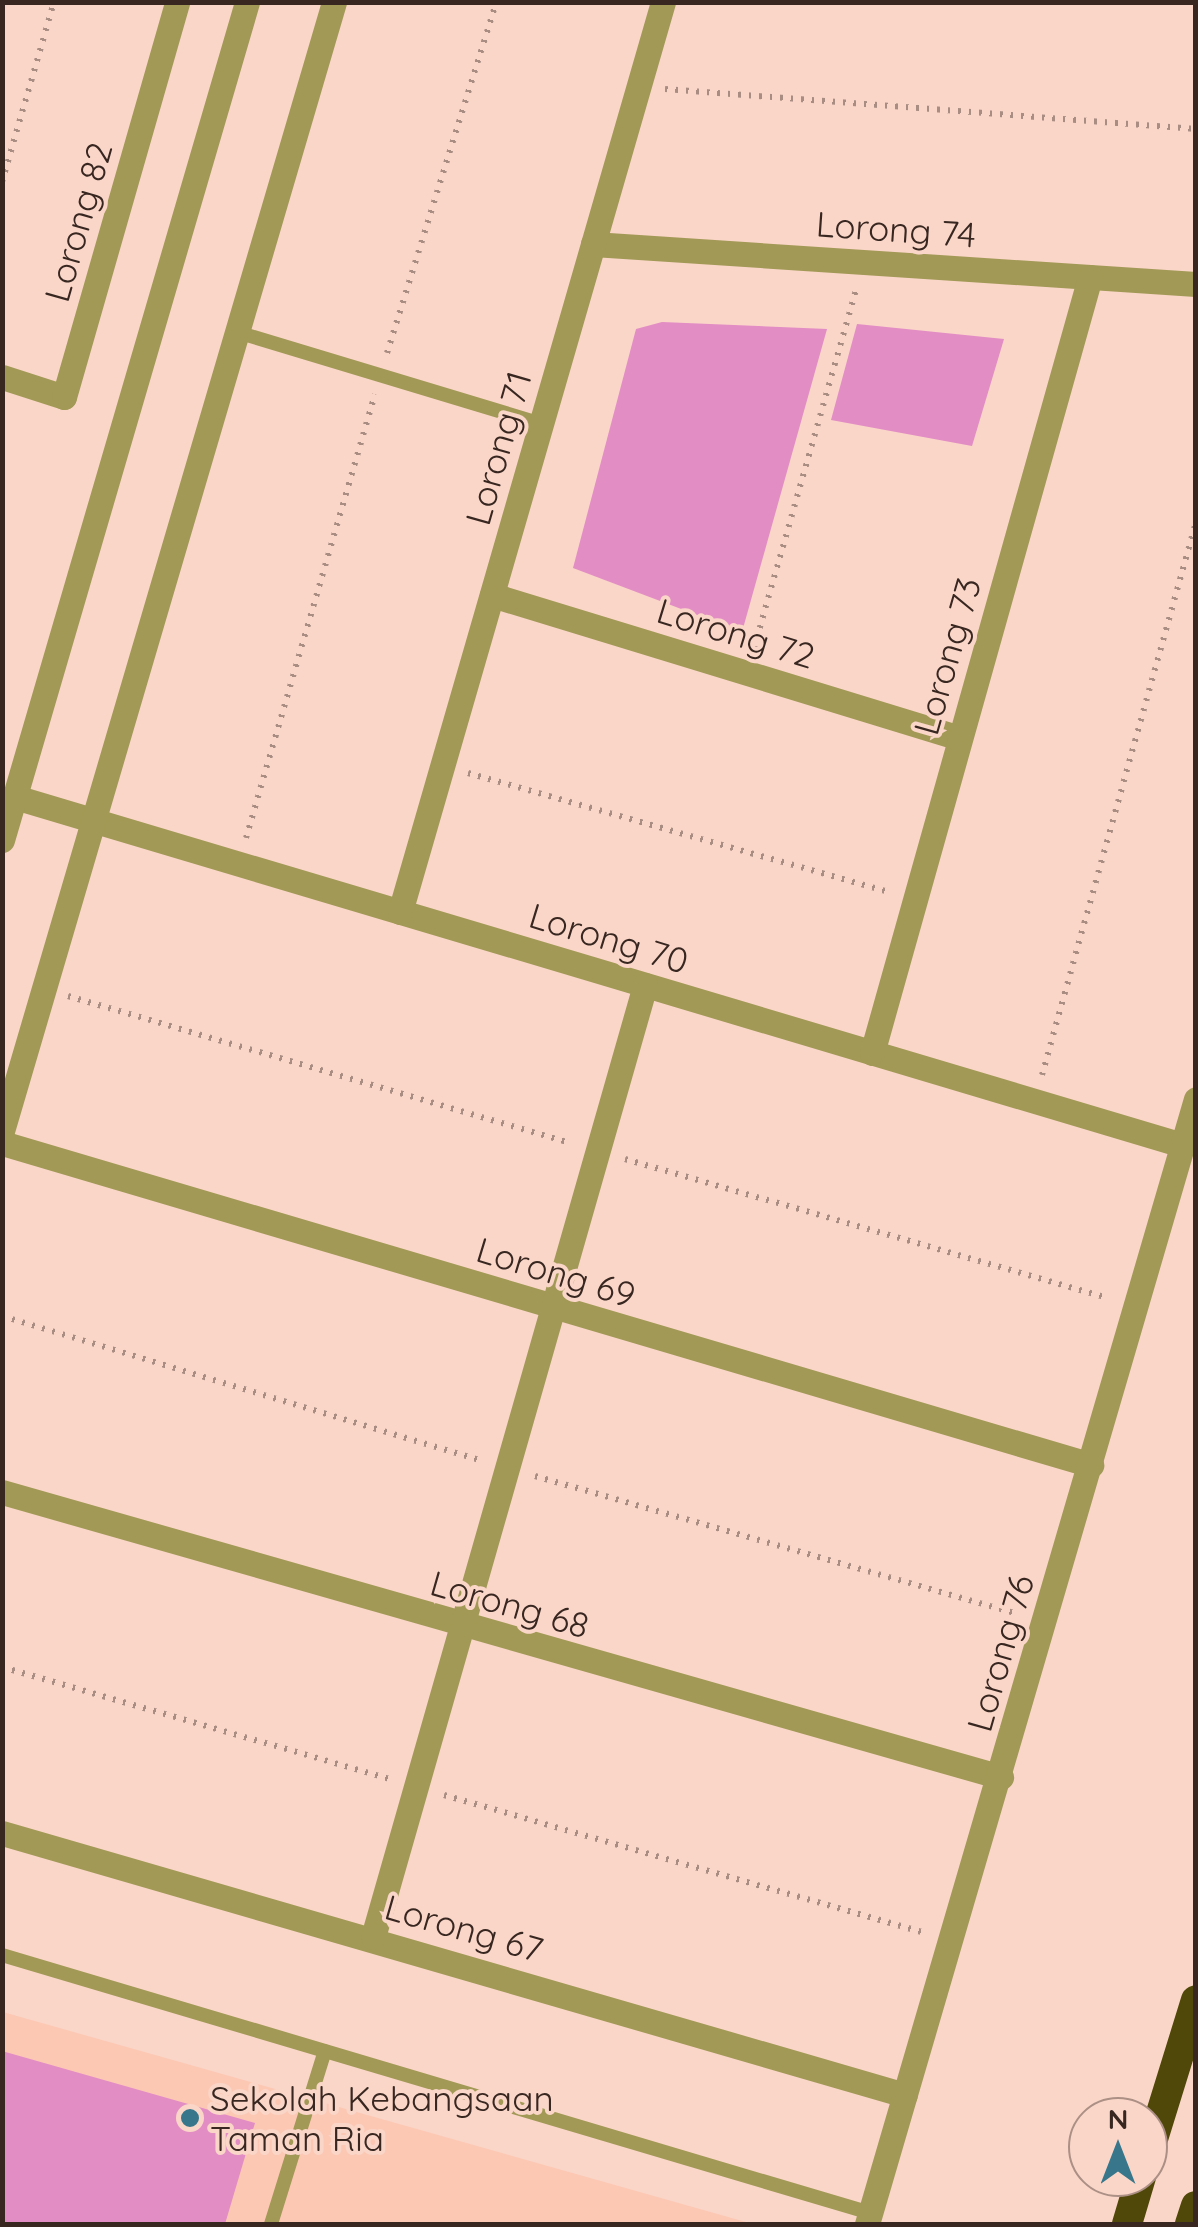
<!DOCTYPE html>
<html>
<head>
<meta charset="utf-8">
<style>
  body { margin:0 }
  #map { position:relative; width:1198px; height:2227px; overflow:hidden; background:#fad6c8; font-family:Quicksand,sans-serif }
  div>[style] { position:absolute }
  .built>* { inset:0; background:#fcc8b4 }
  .green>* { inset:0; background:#e28dc4 }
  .path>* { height:6px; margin-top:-3px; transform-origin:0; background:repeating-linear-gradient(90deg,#a98d82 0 2.5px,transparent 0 10.5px) }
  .service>* { height:14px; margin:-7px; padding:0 7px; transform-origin:7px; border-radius:7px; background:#a29956 }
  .minor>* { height:25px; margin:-12.5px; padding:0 12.5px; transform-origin:12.5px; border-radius:12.5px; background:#a29956 }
  .motorway>* { height:30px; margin:-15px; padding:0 15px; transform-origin:15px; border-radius:15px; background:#504809 }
  .dots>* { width:28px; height:28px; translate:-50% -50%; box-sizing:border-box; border:5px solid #fad6c8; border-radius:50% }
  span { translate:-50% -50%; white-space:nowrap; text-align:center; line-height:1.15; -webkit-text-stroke:8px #fad6c8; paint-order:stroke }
  .street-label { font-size:35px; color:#382721 }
  .poi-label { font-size:35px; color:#382721 }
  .left { translate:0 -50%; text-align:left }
  .frame { position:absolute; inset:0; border:5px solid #382721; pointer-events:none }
  .north { position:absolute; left:1068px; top:2097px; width:100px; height:100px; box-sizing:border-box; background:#fad6c8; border:2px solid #ac9085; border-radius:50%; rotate:0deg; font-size:28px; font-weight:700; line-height:40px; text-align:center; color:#382721 }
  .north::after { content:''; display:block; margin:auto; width:35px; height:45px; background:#38778b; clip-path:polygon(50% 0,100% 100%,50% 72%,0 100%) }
</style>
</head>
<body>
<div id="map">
  <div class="built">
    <div style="clip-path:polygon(3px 2012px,753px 2224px,3px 2224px)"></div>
  </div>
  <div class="green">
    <div style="clip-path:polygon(662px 322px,827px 329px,742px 632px,573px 568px,636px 329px)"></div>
    <div style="clip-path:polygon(857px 324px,1004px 339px,972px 446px,831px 420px)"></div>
    <div style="clip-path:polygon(2px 2051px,255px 2123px,225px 2224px,3px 2224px)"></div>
  </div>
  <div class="path">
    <div style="left:665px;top:89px;width:533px;rotate:4.31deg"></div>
    <div style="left:2px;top:182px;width:187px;rotate:-73.9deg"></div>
    <div style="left:387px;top:353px;width:368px;rotate:-72.7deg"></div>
    <div style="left:754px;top:648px;width:373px;rotate:-74.1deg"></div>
    <div style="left:468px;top:773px;width:437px;rotate:15.8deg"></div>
    <div style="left:246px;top:838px;width:462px;rotate:-73.8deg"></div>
    <div style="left:68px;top:996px;width:523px;rotate:16.32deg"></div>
    <div style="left:1042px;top:1075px;width:574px;rotate:-74.44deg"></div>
    <div style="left:625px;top:1159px;width:503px;rotate:16.06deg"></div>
    <div style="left:2px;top:1316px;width:499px;rotate:16.8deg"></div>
    <div style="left:535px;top:1476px;width:502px;rotate:15.95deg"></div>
    <div style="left:2px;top:1667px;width:403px;rotate:16.1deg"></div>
    <div style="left:444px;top:1795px;width:497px;rotate:16deg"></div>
  </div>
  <div class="service">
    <div style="left:237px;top:332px;width:318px;rotate:16.8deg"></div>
    <div style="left:2px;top:1955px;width:906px;rotate:16.55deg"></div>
    <div style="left:271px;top:2224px;width:181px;rotate:-72.7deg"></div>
  </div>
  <div class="minor">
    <div style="left:593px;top:244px;width:604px;rotate:3.8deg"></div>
    <div style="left:2px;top:377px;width:65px;rotate:17.9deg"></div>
    <div style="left:64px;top:397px;width:411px;rotate:-74deg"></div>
    <div style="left:492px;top:595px;width:489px;rotate:17deg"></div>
    <div style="left:15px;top:797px;width:1218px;rotate:16.6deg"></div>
    <div style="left:2px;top:840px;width:873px;rotate:-73.7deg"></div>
    <div style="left:400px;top:912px;width:947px;rotate:-73.88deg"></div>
    <div style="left:872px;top:1053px;width:806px;rotate:-74.31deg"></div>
    <div style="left:2px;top:1131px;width:1177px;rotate:-73.61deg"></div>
    <div style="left:2px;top:1143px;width:1136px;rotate:16.47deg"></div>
    <div style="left:2px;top:1492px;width:1039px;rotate:15.92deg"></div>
    <div style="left:2px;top:1833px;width:940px;rotate:16.18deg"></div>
    <div style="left:373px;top:1937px;width:990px;rotate:-74.05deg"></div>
    <div style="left:867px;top:2224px;width:1172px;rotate:-73.7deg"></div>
  </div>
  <div class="motorway">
    <div style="left:1148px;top:2155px;width:162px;rotate:-72.8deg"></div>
    <div style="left:1127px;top:2224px;width:49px;rotate:-73.4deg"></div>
    <div style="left:1190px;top:2224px;width:19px;rotate:-72deg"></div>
  </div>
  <div class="dots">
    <div style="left:190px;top:2118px;background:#38778b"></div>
  </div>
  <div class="street-label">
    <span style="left:78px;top:222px;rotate:-74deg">Lorong 82</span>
    <span style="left:896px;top:229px;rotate:4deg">Lorong 74</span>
    <span style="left:498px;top:448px;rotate:-74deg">Lorong 71</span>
    <span style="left:736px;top:633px;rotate:17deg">Lorong 72</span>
    <span style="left:947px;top:656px;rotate:-74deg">Lorong 73</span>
    <span style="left:609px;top:938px;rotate:17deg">Lorong 70</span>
    <span style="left:556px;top:1272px;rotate:17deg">Lorong 69</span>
    <span style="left:510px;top:1604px;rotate:16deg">Lorong 68</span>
    <span style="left:1000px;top:1653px;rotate:-74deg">Lorong 76</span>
    <span style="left:464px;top:1928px;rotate:16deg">Lorong 67</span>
  </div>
  <div class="poi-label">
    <span class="left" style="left:210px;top:2118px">Sekolah Kebangsaan<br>Taman Ria</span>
  </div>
  <div class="frame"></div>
  <div class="north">N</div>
</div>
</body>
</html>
